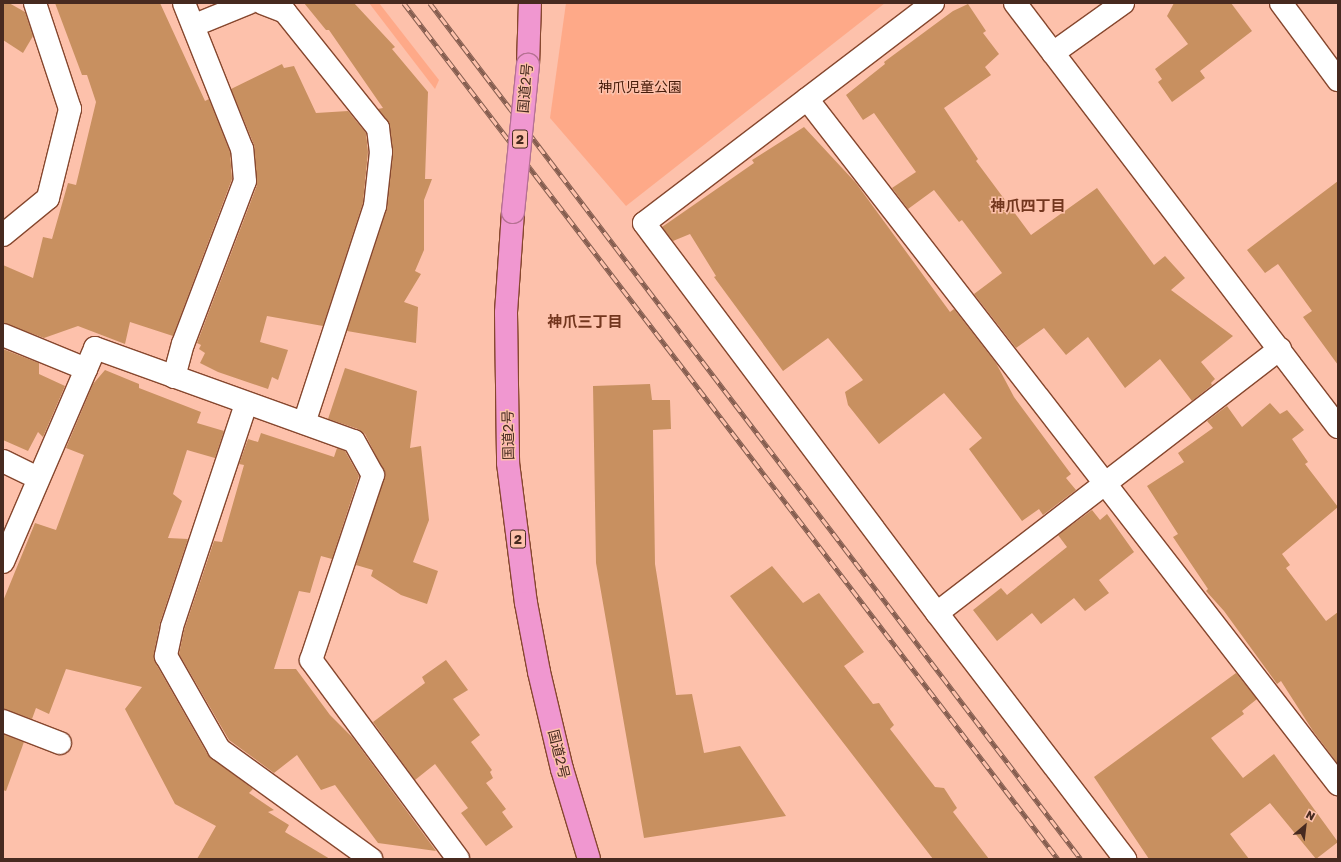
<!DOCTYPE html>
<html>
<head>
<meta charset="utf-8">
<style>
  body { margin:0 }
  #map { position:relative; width:1341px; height:862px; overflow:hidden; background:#fdc1ab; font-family:"Golos Text","Noto Sans JP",sans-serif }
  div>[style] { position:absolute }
  .green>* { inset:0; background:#fea988 }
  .building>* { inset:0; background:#c89060 }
  .roads { filter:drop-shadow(1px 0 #86472e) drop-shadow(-1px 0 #86472e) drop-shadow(0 1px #86472e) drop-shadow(0 -1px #86472e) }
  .minor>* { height:22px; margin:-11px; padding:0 11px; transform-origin:11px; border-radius:11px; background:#fff }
  .highway>* { height:22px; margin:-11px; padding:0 11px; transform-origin:11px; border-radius:11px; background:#f097d0 }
  .rail>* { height:4.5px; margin-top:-2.25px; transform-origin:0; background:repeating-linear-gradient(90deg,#fdc1ab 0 9px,#855d4f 0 18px); box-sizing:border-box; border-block:1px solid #855d4f }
  .bridges { filter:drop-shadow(1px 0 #b57192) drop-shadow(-1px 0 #b57192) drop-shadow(0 1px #b57192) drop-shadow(0 -1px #b57192) }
  .highway-bridge>* { height:22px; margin:-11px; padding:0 11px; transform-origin:11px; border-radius:11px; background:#f097d0 }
  span { translate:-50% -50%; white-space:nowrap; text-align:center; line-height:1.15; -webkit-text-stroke:3px #fdc1ab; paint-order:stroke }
  .shield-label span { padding:1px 3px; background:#fdc1ab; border:1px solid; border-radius:3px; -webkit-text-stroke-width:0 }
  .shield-label { font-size:13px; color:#472a20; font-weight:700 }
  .park-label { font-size:14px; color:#461b09 }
  .street-label { font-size:14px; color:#472a20 }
  .neighbourhood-label { font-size:15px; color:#73361e; font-weight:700 }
  .frame { position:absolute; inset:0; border:4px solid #472a20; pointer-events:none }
  .north { position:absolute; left:1285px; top:806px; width:40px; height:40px; -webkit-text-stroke:3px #fdc1ab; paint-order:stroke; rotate:28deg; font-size:11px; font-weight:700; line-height:16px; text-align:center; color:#472a20 }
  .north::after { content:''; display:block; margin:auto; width:14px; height:18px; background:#472a20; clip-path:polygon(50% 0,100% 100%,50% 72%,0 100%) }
</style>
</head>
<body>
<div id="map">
  <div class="green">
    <div style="clip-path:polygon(369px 3px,379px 3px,439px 80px,435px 89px)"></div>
    <div style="clip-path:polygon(566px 3px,885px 3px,626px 206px,550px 118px)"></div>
  </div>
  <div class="building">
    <div style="clip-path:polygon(3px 3px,9px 3px,25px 12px,33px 36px,23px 53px,3px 40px)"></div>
    <div style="clip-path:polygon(55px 3px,160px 3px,205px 101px,209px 99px,230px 152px,232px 179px,173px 336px,130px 322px,125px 344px,78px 326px,44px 338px,3px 323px,3px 265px,33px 278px,43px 237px,52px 239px,68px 183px,76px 185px,96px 102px,87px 75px,82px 75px)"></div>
    <div style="clip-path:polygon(304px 3px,354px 3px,395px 47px,392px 49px,428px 92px,425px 179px,432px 179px,424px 200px,424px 250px,415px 271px,421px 274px,404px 302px,418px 307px,416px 343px,347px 331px,387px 208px,393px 153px,390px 126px,378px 109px,383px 108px,329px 30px,326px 30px)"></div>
    <div style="clip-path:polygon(1174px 3px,1231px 3px,1252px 31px,1200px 71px,1205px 78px,1172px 102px,1158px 82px,1162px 79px,1155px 69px,1188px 44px,1167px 16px)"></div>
    <div style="clip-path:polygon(968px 4px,986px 31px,983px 33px,999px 54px,985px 67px,991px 75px,944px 108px,978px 159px,976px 161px,1031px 235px,1097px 188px,1154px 265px,1165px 256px,1185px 278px,1171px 290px,1233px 336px,1201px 362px,1215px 379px,1211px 383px,1212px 385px,1192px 401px,1160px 359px,1125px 388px,1088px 337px,1066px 355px,1044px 328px,1016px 348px,974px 294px,1002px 273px,962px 220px,959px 222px,934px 190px,908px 209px,892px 188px,916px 172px,874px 113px,863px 120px,846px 95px,885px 64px,884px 62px,953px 11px)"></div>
    <div style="clip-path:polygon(282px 64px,284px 68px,294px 66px,316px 113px,348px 111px,366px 133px,368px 152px,363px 203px,323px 326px,267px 316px,260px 342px,288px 350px,278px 380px,272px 377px,268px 389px,218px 372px,200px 363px,205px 353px,199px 349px,201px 345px,197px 343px,257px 185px,254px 145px,231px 89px)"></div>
    <div style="clip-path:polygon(804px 127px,856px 183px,950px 312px,954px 309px,996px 363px,1014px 397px,1071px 474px,1066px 478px,1076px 490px,1043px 515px,1039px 509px,1022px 521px,969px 449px,982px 438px,944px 393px,879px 444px,848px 405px,845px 392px,863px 380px,828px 338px,783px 371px,714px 277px,716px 276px,690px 234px,673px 241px,662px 227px,754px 163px,752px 160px)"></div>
    <div style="clip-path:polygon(1338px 181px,1338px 365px,1303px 317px,1312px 311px,1278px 264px,1265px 273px,1247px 250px)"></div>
    <div style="clip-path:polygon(3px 349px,39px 363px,39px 374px,65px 386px,43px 437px,38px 432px,28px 451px,3px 440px)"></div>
    <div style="clip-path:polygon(345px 368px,417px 391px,410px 448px,421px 446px,429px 520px,413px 562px,438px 571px,427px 604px,401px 595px,371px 576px,373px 570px,356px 565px,385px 474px,365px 434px,358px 429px,328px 419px)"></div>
    <div style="clip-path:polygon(105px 370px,139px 384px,139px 388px,201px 412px,197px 423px,224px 431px,215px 458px,187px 450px,173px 494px,182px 501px,168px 538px,188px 539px,160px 623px,154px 653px,155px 662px,208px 755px,253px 789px,249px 793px,274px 810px,268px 812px,289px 825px,285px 832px,330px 859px,197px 859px,216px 826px,175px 804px,125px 709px,142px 687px,66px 669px,49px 714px,36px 708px,32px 719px,3px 709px,3px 601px,35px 523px,56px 530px,84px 455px,66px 448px,93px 384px)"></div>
    <div style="clip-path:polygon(650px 384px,652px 400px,670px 400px,671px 429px,653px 430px,655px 564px,676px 695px,692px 694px,704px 753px,740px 746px,786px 816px,644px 838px,596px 563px,593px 386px)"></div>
    <div style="clip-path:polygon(1270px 403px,1280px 414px,1287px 410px,1304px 430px,1292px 439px,1308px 462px,1305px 464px,1338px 507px,1282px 554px,1290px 565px,1286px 568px,1326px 621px,1338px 612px,1338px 764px,1313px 731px,1281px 681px,1277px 684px,1224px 611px,1206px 591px,1208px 589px,1173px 537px,1178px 534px,1147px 486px,1184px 462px,1178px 453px,1213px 428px,1207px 421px,1227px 406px,1242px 427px)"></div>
    <div style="clip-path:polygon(261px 433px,334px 457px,337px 448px,345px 451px,359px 476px,332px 559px,321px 556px,310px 593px,299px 591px,274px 669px,296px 669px,330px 715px,353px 738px,436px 851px,378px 843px,335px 785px,321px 790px,297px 755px,274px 773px,229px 740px,179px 654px,184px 630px,214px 541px,222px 542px,244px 465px,239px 464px,248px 439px,258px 442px)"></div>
    <div style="clip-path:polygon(1092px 510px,1100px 520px,1107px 514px,1134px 552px,1099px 580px,1109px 593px,1085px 611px,1074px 598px,1041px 624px,1032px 613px,997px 641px,973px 610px,1001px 588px,1007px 595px,1067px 547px,1058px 535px)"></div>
    <div style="clip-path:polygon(772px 566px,803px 603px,819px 593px,864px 652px,844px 666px,873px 704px,879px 703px,894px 725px,890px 729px,935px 787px,944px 788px,957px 808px,953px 812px,989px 859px,933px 859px,730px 596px)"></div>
    <div style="clip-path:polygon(446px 660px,468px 690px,453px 699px,480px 735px,471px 742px,492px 770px,490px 772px,493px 778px,486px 783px,506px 809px,502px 812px,513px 827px,486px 846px,461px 813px,468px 808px,435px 764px,415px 780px,373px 722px,425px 683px,422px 677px)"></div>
    <div style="clip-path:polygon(1236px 673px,1257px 699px,1242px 711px,1244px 714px,1211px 738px,1243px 778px,1274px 754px,1338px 842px,1316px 859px,1270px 803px,1230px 834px,1249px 859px,1149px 859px,1094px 777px)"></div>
    <div style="clip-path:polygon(3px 734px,24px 742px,6px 791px,3px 790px)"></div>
  </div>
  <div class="roads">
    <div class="minor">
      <div style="left:262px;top:3px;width:25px;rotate:21deg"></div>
      <div style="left:285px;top:12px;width:149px;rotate:51.3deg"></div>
      <div style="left:378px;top:128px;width:24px;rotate:83deg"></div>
      <div style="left:381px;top:152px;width:54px;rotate:96.3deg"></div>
      <div style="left:375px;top:206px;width:228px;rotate:108.1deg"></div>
      <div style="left:933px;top:3px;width:363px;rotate:142.7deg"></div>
      <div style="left:644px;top:223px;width:488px;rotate:53.1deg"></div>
      <div style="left:937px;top:613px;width:433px;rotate:-37.6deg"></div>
      <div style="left:1015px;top:3px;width:533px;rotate:52.7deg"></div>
      <div style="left:1281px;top:3px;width:96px;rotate:53.5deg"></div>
      <div style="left:195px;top:25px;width:58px;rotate:-22.2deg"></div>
      <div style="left:1053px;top:53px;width:86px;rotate:-35.5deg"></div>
      <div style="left:807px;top:99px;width:867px;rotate:52.22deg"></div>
      <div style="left:3px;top:235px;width:58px;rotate:-39.4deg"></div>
      <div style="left:48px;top:198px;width:92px;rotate:-76.1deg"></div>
      <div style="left:70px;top:109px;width:112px;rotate:-108.3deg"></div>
      <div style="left:3px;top:335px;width:90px;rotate:22.3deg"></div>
      <div style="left:174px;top:377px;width:34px;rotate:-75deg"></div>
      <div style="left:183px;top:344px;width:174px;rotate:-69.2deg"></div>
      <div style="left:245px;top:181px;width:32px;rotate:-95deg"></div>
      <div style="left:242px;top:149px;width:157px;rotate:-111.7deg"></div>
      <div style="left:246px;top:404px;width:235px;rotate:108.4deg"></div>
      <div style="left:172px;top:627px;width:30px;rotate:102deg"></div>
      <div style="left:166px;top:656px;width:107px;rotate:60.3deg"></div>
      <div style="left:219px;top:749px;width:188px;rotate:35.9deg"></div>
      <div style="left:3px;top:461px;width:39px;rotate:26deg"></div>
      <div style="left:3px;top:562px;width:233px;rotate:-66.7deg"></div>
      <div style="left:95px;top:348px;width:275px;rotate:19.8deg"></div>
      <div style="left:354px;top:441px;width:39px;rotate:61deg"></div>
      <div style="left:373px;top:475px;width:195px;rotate:108.5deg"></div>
      <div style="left:311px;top:660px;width:247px;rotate:53.5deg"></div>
      <div style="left:937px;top:613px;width:310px;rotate:52.6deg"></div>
      <div style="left:3px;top:721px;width:61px;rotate:21.1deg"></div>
    </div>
    <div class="highway">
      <div style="left:528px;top:65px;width:62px;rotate:-88.2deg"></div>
      <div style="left:513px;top:212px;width:101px;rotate:94deg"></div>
      <div style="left:506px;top:313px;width:150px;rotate:89.2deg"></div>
      <div style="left:508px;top:463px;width:141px;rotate:82.7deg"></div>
      <div style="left:526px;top:603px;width:70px;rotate:79.3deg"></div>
      <div style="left:539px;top:672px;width:100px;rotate:76.7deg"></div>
      <div style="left:562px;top:769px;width:94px;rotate:73.3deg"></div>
    </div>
  </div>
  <div class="rail">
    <div style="left:404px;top:3px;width:1077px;rotate:52.62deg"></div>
    <div style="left:430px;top:3px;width:1075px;rotate:52.75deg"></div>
  </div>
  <div class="bridges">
    <div class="highway-bridge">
      <div style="left:513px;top:212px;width:148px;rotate:-84.2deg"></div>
    </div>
  </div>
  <div class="shield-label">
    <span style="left:520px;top:139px">2</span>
    <span style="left:518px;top:539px">2</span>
  </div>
  <div class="park-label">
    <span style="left:640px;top:87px">神爪児童公園</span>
  </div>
  <div class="street-label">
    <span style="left:525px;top:88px;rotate:-85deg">国道2号</span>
    <span style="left:508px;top:435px;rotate:-91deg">国道2号</span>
    <span style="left:559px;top:754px;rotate:76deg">国道2号</span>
  </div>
  <div class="neighbourhood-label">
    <span style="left:1028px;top:206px">神爪四丁目</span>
    <span style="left:585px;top:322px">神爪三丁目</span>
  </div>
  <div class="frame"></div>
  <div class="north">N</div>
</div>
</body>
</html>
